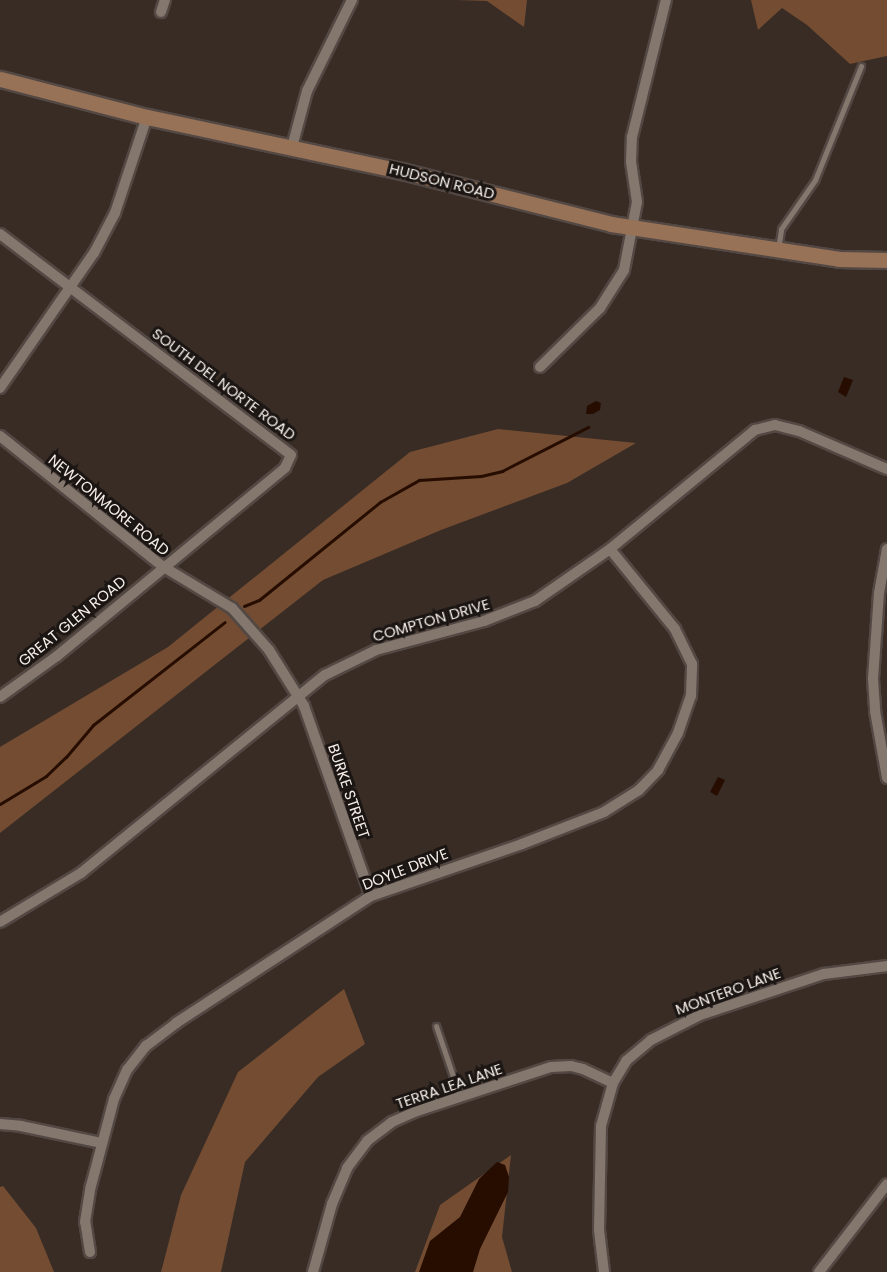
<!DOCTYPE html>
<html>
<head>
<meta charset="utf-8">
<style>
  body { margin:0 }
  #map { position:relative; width:887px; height:1272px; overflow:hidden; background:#382c25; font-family:Poppins,sans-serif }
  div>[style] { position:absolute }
  .forest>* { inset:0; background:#734c32 }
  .water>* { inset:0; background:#270d00 }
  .stream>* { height:3px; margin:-1.5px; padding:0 1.5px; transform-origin:1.5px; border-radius:1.5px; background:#270d00 }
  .roads { filter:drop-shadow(2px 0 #534843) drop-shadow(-2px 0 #534843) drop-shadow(0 2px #534843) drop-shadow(0 -2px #534843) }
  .lane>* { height:5px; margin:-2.5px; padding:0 2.5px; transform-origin:2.5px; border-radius:2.5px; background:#84776e }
  .street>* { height:10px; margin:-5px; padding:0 5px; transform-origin:5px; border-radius:5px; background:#84776e }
  .secondary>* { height:15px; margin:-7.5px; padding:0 7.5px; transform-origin:7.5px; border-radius:7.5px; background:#977257 }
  span { translate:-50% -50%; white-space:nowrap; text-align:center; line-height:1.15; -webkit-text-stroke:6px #1b1613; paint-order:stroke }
  .street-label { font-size:15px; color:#f6eee9 }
</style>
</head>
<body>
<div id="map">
  <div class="forest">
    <div style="clip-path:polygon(455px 0,527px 0,524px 27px,487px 1px)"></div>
    <div style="clip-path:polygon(751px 0,887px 0,887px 56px,850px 64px,807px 25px,782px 8px,758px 30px)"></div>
    <div style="clip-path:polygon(498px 429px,636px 443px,567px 483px,441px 530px,323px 580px,0 833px,0 747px,168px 647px,410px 452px)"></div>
    <div style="clip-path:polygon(344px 989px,365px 1044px,318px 1077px,245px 1162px,221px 1272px,161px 1272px,181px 1195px,238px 1072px)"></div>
    <div style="clip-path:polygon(511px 1155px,502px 1237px,512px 1272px,415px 1272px,440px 1205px)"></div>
    <div style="clip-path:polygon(3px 1186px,36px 1228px,54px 1272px,0 1272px,0 1187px)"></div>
  </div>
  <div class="water">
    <div style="clip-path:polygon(844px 377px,853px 380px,846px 397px,838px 392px)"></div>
    <div style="clip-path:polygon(596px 401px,601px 403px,600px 410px,593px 414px,586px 414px,587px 406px)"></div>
    <div style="clip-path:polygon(718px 777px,725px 780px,717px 796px,710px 792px)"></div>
    <div style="clip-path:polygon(497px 1162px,505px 1165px,509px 1177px,508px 1192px,480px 1249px,473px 1272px,419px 1272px,430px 1241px,460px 1217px,479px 1179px)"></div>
  </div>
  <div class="stream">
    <div style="left:244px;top:606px;width:16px;rotate:-22deg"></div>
    <div style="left:259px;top:600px;width:156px;rotate:-39deg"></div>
    <div style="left:380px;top:502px;width:45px;rotate:-29.4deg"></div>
    <div style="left:419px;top:480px;width:62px;rotate:-3.7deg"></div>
    <div style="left:481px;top:476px;width:22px;rotate:-13deg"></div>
    <div style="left:502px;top:471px;width:97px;rotate:-27.1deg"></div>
    <div style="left:0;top:804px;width:54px;rotate:-31.3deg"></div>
    <div style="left:46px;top:776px;width:28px;rotate:-44deg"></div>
    <div style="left:66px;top:757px;width:42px;rotate:-49.8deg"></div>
    <div style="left:93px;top:725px;width:167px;rotate:-38deg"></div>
  </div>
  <div class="roads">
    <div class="lane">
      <div style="left:778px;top:249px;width:20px;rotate:-81deg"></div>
      <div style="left:781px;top:229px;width:60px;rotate:-55.2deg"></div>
      <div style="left:815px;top:180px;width:123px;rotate:-68deg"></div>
      <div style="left:436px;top:1026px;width:75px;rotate:71.3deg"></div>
    </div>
    <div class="street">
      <div style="left:161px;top:12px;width:13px;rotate:-72deg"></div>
      <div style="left:292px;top:147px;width:58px;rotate:-75deg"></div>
      <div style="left:307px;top:91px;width:102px;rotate:-63.7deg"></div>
      <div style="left:0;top:234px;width:365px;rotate:37.2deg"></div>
      <div style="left:291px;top:455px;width:14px;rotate:115deg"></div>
      <div style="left:285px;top:468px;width:296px;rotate:140.5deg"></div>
      <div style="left:57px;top:656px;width:70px;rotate:144.3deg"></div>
      <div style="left:540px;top:367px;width:84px;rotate:-44.5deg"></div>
      <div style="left:600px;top:308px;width:45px;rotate:-57.7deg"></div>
      <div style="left:624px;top:270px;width:69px;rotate:-79.2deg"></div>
      <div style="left:637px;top:202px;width:40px;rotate:-98.5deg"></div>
      <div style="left:631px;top:162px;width:25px;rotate:-88deg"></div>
      <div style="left:632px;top:137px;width:141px;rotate:-76.1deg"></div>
      <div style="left:0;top:388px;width:165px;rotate:-55.2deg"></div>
      <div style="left:94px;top:253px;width:45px;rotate:-62.3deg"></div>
      <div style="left:115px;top:213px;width:101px;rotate:-71.6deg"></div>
      <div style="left:0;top:436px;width:208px;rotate:38.7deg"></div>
      <div style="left:162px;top:566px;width:82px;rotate:31deg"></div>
      <div style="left:232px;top:608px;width:56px;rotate:48.6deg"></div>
      <div style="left:269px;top:650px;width:66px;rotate:58deg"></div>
      <div style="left:304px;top:706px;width:201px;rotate:70.6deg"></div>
      <div style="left:887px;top:549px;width:45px;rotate:100.3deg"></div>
      <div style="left:879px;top:593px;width:86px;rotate:94deg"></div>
      <div style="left:873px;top:679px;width:32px;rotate:86deg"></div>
      <div style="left:875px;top:711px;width:68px;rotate:79.8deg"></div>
      <div style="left:0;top:922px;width:95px;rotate:-31.2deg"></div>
      <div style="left:81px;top:873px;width:314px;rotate:-39.1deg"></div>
      <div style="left:325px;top:675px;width:57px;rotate:-26.1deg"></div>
      <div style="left:376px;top:650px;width:112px;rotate:-15deg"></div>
      <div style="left:484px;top:621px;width:55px;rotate:-21.4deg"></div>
      <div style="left:535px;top:601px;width:91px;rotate:-34.7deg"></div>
      <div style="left:610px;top:549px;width:188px;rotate:-39.4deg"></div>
      <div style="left:755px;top:430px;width:21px;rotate:-14deg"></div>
      <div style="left:775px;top:425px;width:25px;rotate:14deg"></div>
      <div style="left:799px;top:431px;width:96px;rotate:23.4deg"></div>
      <div style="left:0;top:1124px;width:21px;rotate:5deg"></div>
      <div style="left:21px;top:1126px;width:83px;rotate:11.9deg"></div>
      <div style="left:90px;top:1252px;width:30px;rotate:-99deg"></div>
      <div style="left:85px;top:1222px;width:36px;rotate:-81deg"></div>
      <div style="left:91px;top:1186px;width:90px;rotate:-75.2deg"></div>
      <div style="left:114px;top:1099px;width:32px;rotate:-66deg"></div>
      <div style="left:127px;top:1070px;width:31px;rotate:-52deg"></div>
      <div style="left:146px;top:1046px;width:38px;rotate:-37deg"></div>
      <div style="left:176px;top:1023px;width:233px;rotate:-33.1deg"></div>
      <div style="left:371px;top:896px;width:160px;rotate:-19deg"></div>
      <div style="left:522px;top:844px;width:88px;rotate:-21.3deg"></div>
      <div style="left:604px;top:812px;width:41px;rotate:-32.2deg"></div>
      <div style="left:639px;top:790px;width:28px;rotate:-46deg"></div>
      <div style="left:658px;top:770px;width:42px;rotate:-61.6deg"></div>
      <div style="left:678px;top:733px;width:39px;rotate:-71deg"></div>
      <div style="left:691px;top:696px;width:32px;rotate:-88deg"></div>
      <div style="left:692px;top:664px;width:39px;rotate:-116deg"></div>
      <div style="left:675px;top:629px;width:103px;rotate:-129.1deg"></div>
      <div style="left:313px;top:1272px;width:71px;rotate:-74.4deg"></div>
      <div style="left:332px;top:1204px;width:39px;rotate:-67deg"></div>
      <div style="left:347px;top:1168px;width:34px;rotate:-53deg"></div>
      <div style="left:367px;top:1141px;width:31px;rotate:-37deg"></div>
      <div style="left:392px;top:1122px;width:24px;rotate:-24deg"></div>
      <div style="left:414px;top:1112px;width:144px;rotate:-18.2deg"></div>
      <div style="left:551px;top:1067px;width:20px;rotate:-3deg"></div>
      <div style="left:571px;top:1066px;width:12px;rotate:14deg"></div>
      <div style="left:583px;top:1069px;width:33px;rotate:25deg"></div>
      <div style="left:604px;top:1272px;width:42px;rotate:-96.8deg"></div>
      <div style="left:599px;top:1230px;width:104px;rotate:-88.9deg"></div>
      <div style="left:601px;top:1126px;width:45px;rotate:-74.4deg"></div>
      <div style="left:613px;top:1083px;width:26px;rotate:-59deg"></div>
      <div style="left:626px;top:1061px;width:33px;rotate:-40deg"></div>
      <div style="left:651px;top:1040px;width:55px;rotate:-27deg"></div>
      <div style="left:700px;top:1015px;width:131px;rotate:-18.3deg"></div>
      <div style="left:824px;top:974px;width:64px;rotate:-7.2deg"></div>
      <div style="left:819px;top:1272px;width:111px;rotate:-52.3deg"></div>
    </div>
    <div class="secondary">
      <div style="left:0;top:79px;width:152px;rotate:14.5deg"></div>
      <div style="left:147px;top:117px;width:261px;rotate:12deg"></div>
      <div style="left:402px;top:171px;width:216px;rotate:14.2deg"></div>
      <div style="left:611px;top:224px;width:231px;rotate:8.7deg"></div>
      <div style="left:839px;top:259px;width:48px;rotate:1.2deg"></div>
    </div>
  </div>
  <div class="street-label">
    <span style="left:442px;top:181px;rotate:14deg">HUDSON ROAD</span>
    <span style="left:224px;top:384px;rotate:37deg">SOUTH DEL NORTE ROAD</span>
    <span style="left:109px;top:505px;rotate:39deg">NEWTONMORE ROAD</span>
    <span style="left:431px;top:620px;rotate:-16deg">COMPTON DRIVE</span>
    <span style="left:72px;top:621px;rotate:-39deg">GREAT GLEN ROAD</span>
    <span style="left:349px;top:791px;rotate:71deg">BURKE STREET</span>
    <span style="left:405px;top:869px;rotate:-21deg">DOYLE DRIVE</span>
    <span style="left:728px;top:991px;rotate:-20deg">MONTERO LANE</span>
    <span style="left:449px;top:1086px;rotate:-19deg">TERRA LEA LANE</span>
  </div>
</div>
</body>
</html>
